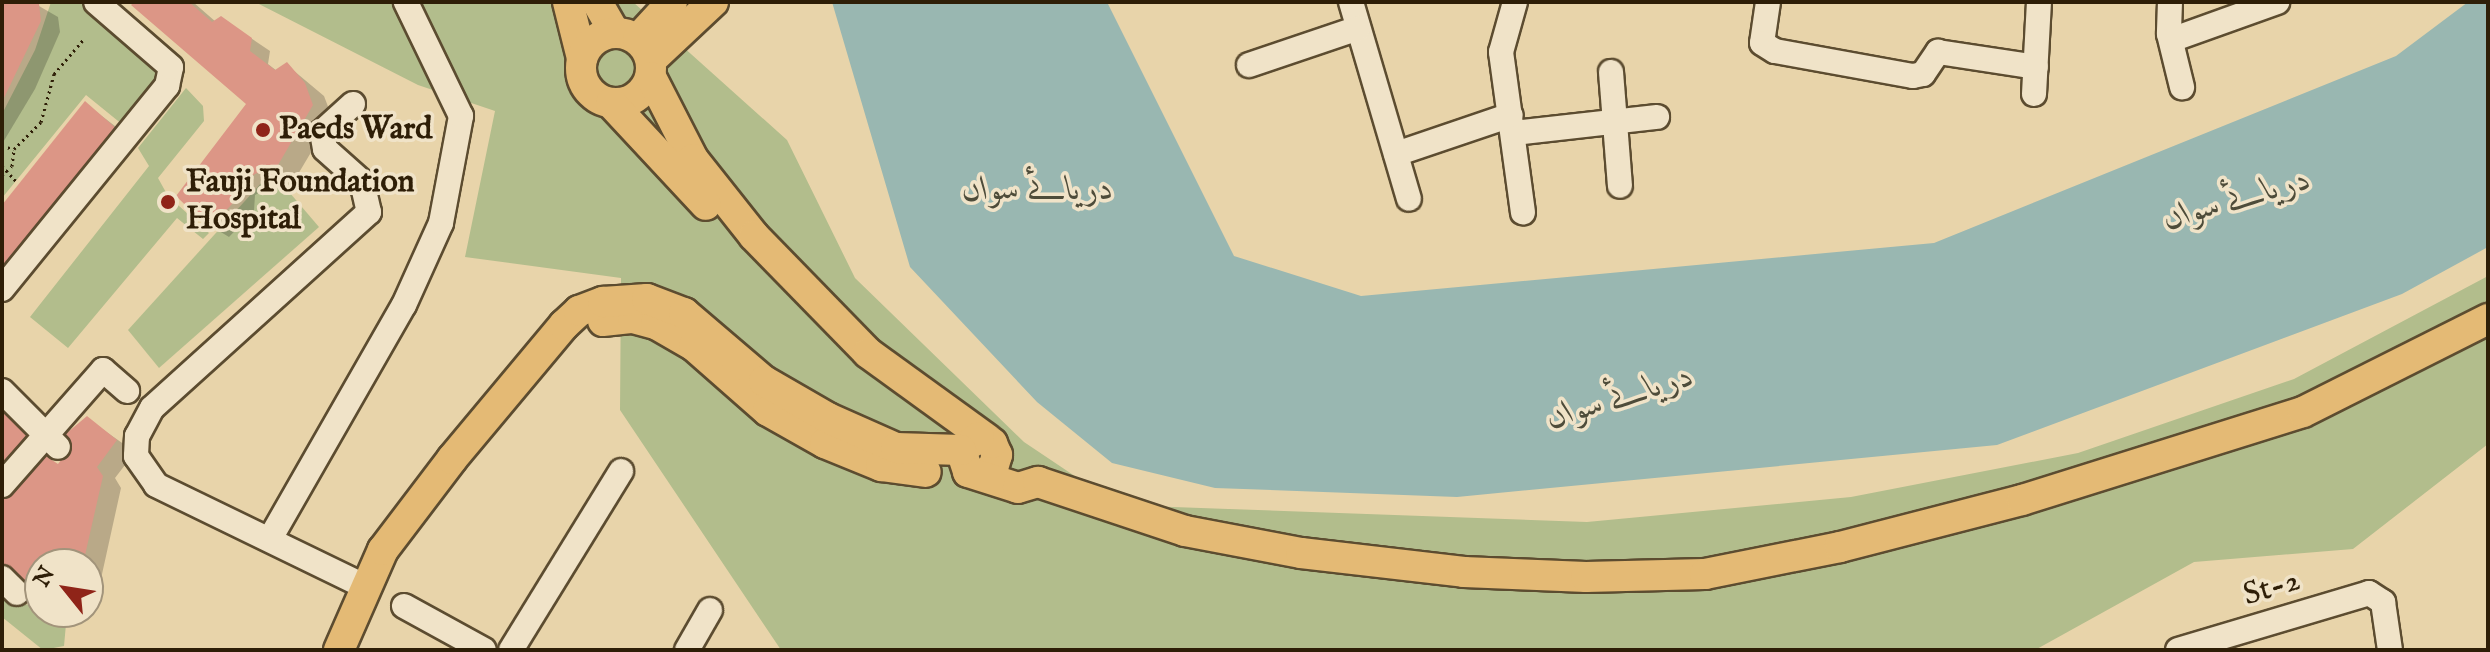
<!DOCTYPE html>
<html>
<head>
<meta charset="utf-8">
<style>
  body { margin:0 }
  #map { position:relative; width:2490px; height:652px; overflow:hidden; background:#e8d4aa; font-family:"IM FELL English",Amiri,serif }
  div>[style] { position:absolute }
  .green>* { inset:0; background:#b2bd8c }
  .water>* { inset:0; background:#99b7b1 }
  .shadow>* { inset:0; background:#0003 }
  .building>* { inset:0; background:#dc9686 }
  .path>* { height:3px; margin-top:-1.5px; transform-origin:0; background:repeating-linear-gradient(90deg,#2e1e07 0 2px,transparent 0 6px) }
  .roads { filter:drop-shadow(2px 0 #5c4c30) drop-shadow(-2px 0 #5c4c30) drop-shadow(0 2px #5c4c30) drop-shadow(0 -2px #5c4c30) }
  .minor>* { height:24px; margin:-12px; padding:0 12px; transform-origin:12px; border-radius:12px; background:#f0e3c8 }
  .major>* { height:30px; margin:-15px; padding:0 15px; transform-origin:15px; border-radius:15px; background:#e4ba75 }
  .major>.ring { margin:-15px; padding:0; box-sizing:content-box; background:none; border:30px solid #e4ba75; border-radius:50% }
  .dots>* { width:22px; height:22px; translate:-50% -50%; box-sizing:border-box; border:4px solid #f0e3c8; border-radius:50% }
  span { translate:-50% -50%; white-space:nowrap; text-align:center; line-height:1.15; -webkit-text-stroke:7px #f0e3c8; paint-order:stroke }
  .poi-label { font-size:32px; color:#2e1e07; font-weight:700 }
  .left { translate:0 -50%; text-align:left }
  .street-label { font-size:32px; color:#2e1e07 }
  .water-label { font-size:34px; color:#4e4c3a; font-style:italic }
  .frame { position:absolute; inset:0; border:4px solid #2e1e07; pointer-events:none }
  .north { position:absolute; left:24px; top:548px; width:80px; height:80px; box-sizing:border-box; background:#f0e3c8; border:2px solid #a2947b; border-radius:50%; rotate:300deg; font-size:22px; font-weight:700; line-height:32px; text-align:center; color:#2e1e07 }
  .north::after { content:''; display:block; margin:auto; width:28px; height:36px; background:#8f2418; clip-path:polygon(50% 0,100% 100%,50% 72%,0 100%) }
</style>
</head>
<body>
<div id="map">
  <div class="green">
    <div style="clip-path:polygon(51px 2px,80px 2px,163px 70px,123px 125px,86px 95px,2px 198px,2px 114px,35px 50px)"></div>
    <div style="clip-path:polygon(255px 2px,633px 2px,787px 140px,855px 278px,1024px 442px,1118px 505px,1587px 522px,1851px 497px,2078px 453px,2294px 379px,2488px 276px,2488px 444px,2353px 549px,2194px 562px,2035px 650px,781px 650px,620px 410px,621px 278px,465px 257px,495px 111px,418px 85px)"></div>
    <div style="clip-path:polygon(186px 88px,203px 106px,204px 121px,158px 178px,168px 196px,209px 233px,203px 239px,177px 218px,68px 348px,30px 317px,149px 166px,138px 148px)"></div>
    <div style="clip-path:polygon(278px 179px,319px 227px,159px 368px,128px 330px,263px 181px)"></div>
    <div style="clip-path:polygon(2px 600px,40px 607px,40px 612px,67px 613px,64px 646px,43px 650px,2px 617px)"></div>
  </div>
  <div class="water">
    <div style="clip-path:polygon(832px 2px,1107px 2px,1234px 256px,1361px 296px,1934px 243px,2396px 56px,2468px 2px,2488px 2px,2488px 247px,2402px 294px,1997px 445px,1457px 497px,1215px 488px,1112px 463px,1037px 402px,910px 267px)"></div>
  </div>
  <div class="shadow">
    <div style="clip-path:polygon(2px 2px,39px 6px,58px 17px,60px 32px,35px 89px,2px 144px)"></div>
    <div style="clip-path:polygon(137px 2px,193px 2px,216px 22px,221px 18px,270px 51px,268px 64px,277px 71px,287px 65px,324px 96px,332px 117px,291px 186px,278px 182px,255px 195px,254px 211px,229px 237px,211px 226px,249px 104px)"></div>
    <div style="clip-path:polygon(85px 103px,137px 143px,13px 296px,2px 289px,2px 208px)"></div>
    <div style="clip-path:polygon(2px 402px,42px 456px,59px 466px,88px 419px,135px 452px,115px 478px,121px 488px,93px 615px,76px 612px,88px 612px,88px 564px,40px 564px,40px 600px,2px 566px)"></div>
  </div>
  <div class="building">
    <div style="clip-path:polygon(2px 2px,39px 4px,41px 21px,2px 102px)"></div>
    <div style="clip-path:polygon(134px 2px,189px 2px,212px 22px,221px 16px,252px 38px,250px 51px,275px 70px,287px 62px,305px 83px,313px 105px,271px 177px,257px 173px,237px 184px,236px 200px,209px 228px,176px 196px,246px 104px,131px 5px)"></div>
    <div style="clip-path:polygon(85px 101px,119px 131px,2px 276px,2px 205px)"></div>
    <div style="clip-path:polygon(2px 407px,31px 435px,2px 472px)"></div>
    <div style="clip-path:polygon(87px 416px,117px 440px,97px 467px,103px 476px,83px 564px,40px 564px,40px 600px,2px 569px,2px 499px,41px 453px,58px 464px,70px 448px,61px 438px)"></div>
  </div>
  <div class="path">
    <div style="left:2px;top:146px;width:12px;rotate:14deg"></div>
    <div style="left:14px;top:149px;width:38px;rotate:-45deg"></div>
    <div style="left:41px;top:122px;width:50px;rotate:-74.8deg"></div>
    <div style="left:54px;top:74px;width:45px;rotate:-49.5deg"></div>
    <div style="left:2px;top:166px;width:21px;rotate:47deg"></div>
    <div style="left:2px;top:175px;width:13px;rotate:-42deg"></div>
    <div style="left:12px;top:166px;width:17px;rotate:-83deg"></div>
  </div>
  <div class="roads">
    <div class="minor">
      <div style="left:1351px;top:2px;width:205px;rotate:73.6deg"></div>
      <div style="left:1515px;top:2px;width:52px;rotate:105.6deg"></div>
      <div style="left:1501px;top:52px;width:162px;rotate:82.2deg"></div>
      <div style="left:1768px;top:2px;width:41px;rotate:98.3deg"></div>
      <div style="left:1762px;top:43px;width:15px;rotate:32deg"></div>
      <div style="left:1775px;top:51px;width:140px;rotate:10.3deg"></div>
      <div style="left:1913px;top:76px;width:10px;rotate:-11deg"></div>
      <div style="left:1923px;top:74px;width:27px;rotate:-56deg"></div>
      <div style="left:1938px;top:52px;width:99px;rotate:8.7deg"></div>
      <div style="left:2170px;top:2px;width:32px;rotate:92deg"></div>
      <div style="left:2169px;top:34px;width:55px;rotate:76.2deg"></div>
      <div style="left:2171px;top:40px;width:113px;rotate:-19.7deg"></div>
      <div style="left:1249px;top:65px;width:115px;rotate:-18.7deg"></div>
      <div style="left:1611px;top:72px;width:114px;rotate:85.5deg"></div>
      <div style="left:2034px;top:94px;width:92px;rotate:-86.9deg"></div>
      <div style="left:353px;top:104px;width:42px;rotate:137.9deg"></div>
      <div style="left:322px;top:132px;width:17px;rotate:80deg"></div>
      <div style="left:325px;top:149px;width:50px;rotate:41.7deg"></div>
      <div style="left:362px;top:182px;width:31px;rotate:77deg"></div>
      <div style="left:369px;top:212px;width:292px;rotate:137.9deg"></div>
      <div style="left:152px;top:408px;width:32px;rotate:118deg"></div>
      <div style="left:137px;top:436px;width:20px;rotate:93deg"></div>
      <div style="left:136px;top:456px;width:35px;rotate:55deg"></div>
      <div style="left:156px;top:485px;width:231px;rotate:25.9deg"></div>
      <div style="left:1514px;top:133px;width:144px;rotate:-6.4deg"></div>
      <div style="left:1396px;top:154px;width:121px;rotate:-18.7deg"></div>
      <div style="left:2px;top:289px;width:262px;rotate:-50.9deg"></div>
      <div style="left:167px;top:86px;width:19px;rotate:-78deg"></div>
      <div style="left:171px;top:67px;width:99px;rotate:-139.1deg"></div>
      <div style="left:2px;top:391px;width:79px;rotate:45deg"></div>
      <div style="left:2px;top:485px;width:153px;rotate:-48.7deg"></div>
      <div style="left:103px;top:370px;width:32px;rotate:41deg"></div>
      <div style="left:271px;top:537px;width:267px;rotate:-60.2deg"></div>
      <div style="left:404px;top:305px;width:90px;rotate:-65.7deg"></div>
      <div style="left:441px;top:223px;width:109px;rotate:-79.4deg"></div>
      <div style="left:461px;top:116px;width:127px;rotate:-115.8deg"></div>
      <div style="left:2px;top:578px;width:21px;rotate:45deg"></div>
      <div style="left:404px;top:606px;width:91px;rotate:28.8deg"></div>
      <div style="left:511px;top:650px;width:210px;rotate:-58.4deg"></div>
      <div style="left:687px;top:650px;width:46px;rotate:-60.1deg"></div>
      <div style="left:2178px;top:650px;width:199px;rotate:-16.6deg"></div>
      <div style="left:2369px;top:593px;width:17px;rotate:33deg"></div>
      <div style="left:2383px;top:602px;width:49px;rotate:81.7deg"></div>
    </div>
    <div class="major">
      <div style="left:568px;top:2px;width:58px;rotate:76deg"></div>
      <div style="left:597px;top:2px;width:34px;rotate:60deg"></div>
      <div class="ring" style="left:581px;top:33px;width:40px;height:40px"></div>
      <div style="left:638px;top:39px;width:50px;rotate:-47.4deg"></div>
      <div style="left:651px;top:60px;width:85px;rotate:-43.1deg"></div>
      <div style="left:651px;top:77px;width:92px;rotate:62.9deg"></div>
      <div style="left:693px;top:159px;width:98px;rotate:51.6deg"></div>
      <div style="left:754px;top:236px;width:163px;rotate:45.7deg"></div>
      <div style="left:868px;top:353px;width:147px;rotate:35.9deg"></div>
      <div style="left:611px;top:103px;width:139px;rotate:47deg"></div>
      <div style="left:603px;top:321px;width:30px;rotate:-6deg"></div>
      <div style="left:633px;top:318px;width:24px;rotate:15deg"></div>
      <div style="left:656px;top:324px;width:44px;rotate:30.1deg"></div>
      <div style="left:694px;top:346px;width:98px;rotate:41.3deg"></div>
      <div style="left:768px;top:411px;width:65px;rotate:29.3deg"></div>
      <div style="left:825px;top:443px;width:61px;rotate:22.3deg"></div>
      <div style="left:881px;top:466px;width:45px;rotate:7.6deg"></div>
      <div style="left:981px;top:475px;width:14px;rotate:-30deg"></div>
      <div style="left:993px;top:468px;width:14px;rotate:-73deg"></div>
      <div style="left:997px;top:455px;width:13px;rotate:-113deg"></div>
      <div style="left:992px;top:443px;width:14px;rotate:-155deg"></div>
      <div style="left:979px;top:437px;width:22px;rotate:144deg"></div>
      <div style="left:961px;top:450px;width:23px;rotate:72deg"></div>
      <div style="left:968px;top:472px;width:52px;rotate:17.7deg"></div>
      <div style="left:1018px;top:488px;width:21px;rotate:-17deg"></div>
      <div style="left:1038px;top:482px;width:155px;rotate:18.4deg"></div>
      <div style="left:1185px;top:531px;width:118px;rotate:10.7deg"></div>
      <div style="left:1301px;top:553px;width:164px;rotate:6.6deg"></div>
      <div style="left:1464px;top:572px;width:122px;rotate:2.3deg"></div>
      <div style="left:1586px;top:577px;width:119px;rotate:-1.4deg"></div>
      <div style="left:1705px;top:574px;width:138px;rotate:-11.3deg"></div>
      <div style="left:1840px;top:547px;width:188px;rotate:-14.5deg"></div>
      <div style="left:2022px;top:500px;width:294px;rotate:-17.4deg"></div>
      <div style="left:2303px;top:412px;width:207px;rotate:-26.7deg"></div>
      <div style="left:339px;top:650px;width:109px;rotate:-66.3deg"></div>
      <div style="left:383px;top:550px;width:114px;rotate:-52.8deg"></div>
      <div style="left:452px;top:459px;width:175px;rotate:-50.1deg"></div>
      <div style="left:564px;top:325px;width:21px;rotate:-43deg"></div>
      <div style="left:579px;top:311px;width:26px;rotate:-21deg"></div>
      <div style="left:603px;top:302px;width:44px;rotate:-3.9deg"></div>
      <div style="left:647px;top:299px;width:40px;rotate:21deg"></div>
      <div style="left:684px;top:313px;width:105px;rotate:40.4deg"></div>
      <div style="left:764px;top:381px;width:74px;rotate:30deg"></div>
      <div style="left:828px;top:418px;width:74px;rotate:23.8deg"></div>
      <div style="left:896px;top:448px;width:65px;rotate:1.8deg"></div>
    </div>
  </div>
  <div class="dots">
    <div style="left:263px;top:130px;background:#8f2418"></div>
    <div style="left:168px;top:202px;background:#8f2418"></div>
  </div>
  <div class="poi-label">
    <span class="left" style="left:279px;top:130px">Paeds Ward</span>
    <span class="left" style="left:186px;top:202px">Fauji Foundation<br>Hospital</span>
  </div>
  <div class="street-label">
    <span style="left:2272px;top:589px;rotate:-17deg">St-2</span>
  </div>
  <div class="water-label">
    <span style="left:1038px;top:190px">دریائے سواں</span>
    <span style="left:2237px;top:199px;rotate:-16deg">دریائے سواں</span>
    <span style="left:1620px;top:397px;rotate:-17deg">دریائے سواں</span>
  </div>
  <div class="frame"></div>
  <div class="north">N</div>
</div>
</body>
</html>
